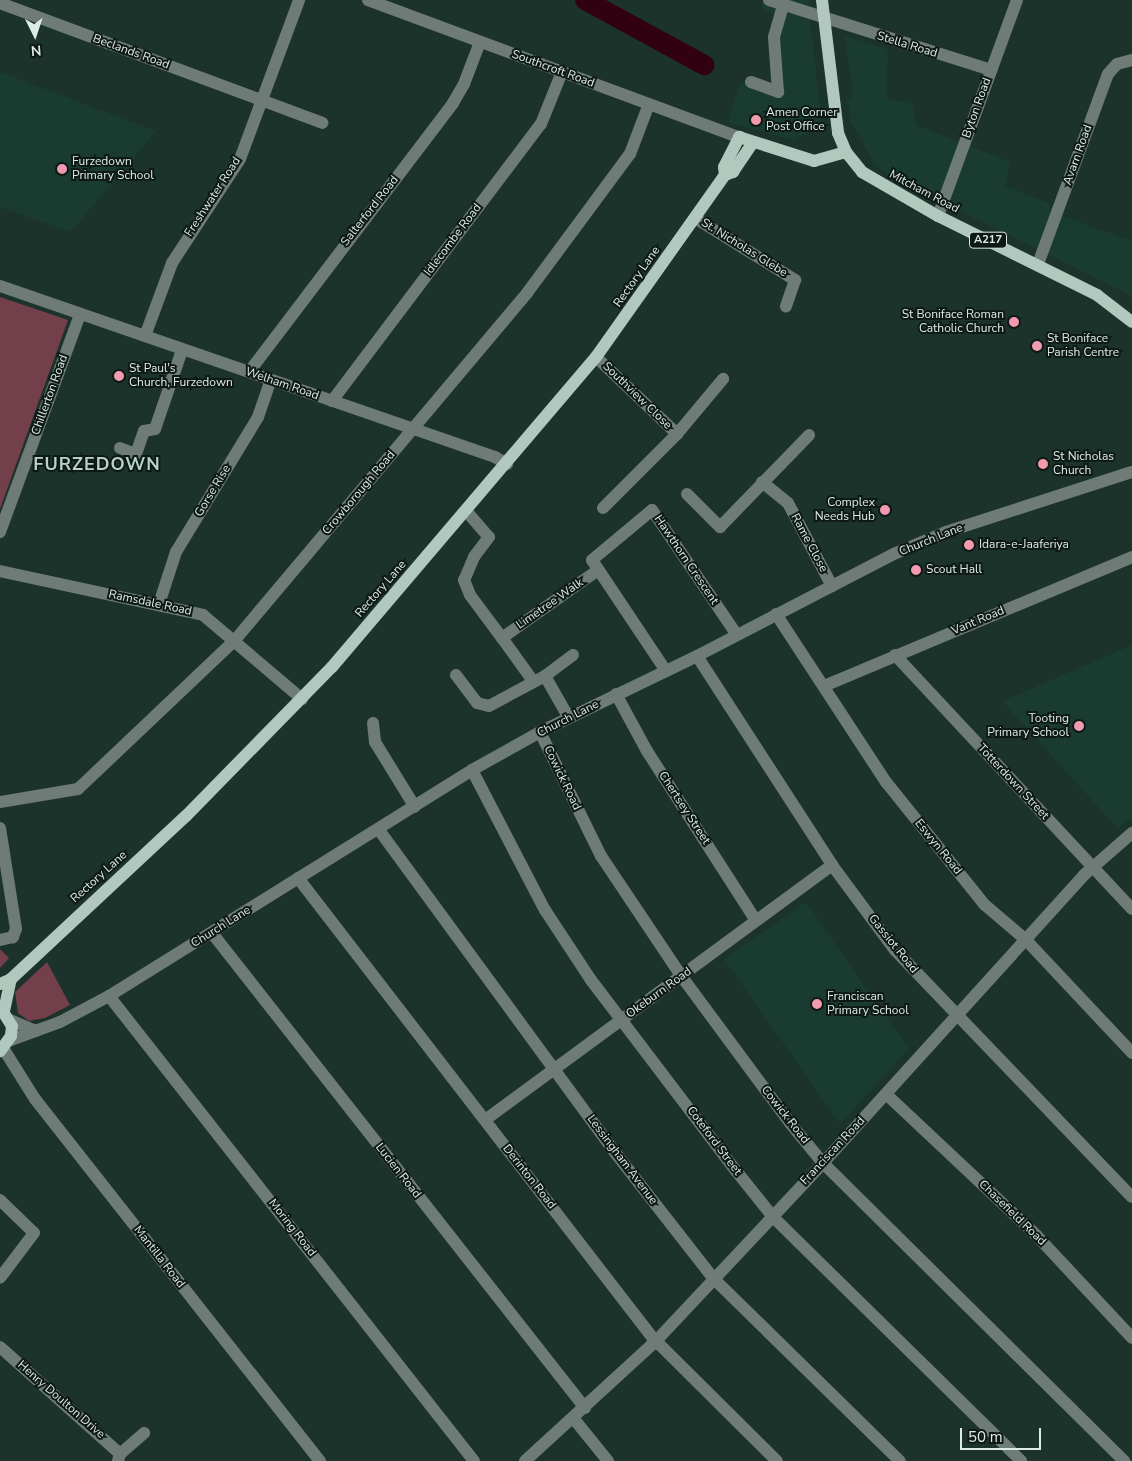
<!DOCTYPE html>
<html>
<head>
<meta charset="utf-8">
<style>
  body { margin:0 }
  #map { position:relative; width:1132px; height:1461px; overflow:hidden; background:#1c332b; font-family:"Nunito Sans",sans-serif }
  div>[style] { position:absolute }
  .built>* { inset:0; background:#1a3b30 }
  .green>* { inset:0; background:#733f4b }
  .river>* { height:20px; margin:-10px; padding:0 10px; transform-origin:10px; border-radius:10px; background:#310112 }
  .minor>* { height:12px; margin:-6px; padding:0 6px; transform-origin:6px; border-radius:6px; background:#6f7b76 }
  .major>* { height:12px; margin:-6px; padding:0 6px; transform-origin:6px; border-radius:6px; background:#b0c8be }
  .dots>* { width:14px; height:14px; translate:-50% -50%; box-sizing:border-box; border:2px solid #0e1915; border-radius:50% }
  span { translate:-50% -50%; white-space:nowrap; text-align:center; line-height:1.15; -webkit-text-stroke:4px #0e1915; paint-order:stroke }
  .shield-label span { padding:1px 4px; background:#0e1915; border:1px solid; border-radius:4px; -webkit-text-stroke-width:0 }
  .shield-label { font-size:11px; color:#ddebe5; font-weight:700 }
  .street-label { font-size:12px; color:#ddebe5 }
  .poi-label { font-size:12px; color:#ddebe5 }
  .left { translate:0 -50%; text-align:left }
  .right { translate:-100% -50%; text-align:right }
  .district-label { font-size:18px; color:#b7d3c8; font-weight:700; letter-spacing:1px }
  .north { position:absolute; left:10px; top:10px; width:50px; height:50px; -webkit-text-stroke:4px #0e1915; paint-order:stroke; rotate:176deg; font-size:14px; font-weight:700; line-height:20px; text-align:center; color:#ddebe5 }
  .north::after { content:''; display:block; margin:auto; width:18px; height:22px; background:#ddebe5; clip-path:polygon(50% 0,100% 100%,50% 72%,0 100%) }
  .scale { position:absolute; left:960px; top:1428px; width:81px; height:22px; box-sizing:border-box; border:2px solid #ddebe5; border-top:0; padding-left:6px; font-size:15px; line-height:18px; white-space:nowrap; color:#ddebe5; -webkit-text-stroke:4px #0e1915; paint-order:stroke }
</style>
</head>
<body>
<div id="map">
  <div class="built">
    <div style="clip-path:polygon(763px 0,808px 0,821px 116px,817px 128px,793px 140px,728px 122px,740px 85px,746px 83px,776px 94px,778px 16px,761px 9px)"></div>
    <div style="clip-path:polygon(845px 36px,888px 50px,886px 98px,913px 104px,916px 125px,1010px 162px,1005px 186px,1051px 204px,1049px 211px,1132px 241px,1132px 296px,899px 181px,876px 166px,851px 122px,847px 99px,853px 98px)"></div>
    <div style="clip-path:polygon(0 72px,156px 131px,71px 232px,0 207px)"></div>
    <div style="clip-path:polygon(1132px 645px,1132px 817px,1118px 829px,1002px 701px)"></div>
    <div style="clip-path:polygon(806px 902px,909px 1049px,840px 1124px,724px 959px)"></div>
  </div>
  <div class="green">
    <div style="clip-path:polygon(0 297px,68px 320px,0 509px)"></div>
    <div style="clip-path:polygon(1px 950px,9px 958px,0 968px,0 950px)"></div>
    <div style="clip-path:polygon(47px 962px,70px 1005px,45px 1018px,29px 1021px,18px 1013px,15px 992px)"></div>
  </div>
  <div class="river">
    <div style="left:585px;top:0;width:136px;rotate:28.6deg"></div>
  </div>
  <div class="minor">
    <div style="left:368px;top:0;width:395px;rotate:20.3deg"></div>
    <div style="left:769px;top:0;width:233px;rotate:17.5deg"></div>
    <div style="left:0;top:3px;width:344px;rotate:20.4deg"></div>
    <div style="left:751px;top:82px;width:29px;rotate:20deg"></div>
    <div style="left:778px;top:92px;width:55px;rotate:-94.2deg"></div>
    <div style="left:774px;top:37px;width:33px;rotate:-74deg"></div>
    <div style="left:938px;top:216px;width:230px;rotate:-69.9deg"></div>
    <div style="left:695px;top:218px;width:118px;rotate:31.8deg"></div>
    <div style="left:795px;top:280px;width:28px;rotate:109deg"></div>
    <div style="left:1038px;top:264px;width:202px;rotate:-69.8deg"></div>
    <div style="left:1108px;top:74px;width:13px;rotate:-48deg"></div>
    <div style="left:1117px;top:64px;width:16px;rotate:-15deg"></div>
    <div style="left:0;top:286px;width:524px;rotate:19.06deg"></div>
    <div style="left:495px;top:457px;width:14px;rotate:30deg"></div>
    <div style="left:145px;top:336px;width:78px;rotate:-69.7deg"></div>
    <div style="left:172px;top:263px;width:124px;rotate:-56.8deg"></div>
    <div style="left:240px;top:159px;width:170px;rotate:-69.6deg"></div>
    <div style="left:596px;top:357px;width:112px;rotate:43.5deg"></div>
    <div style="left:249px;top:372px;width:338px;rotate:-52.8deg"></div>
    <div style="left:453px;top:103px;width:22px;rotate:-60deg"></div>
    <div style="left:464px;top:84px;width:45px;rotate:-69.1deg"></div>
    <div style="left:332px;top:401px;width:347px;rotate:-53deg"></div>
    <div style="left:541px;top:124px;width:56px;rotate:-68deg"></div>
    <div style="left:120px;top:448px;width:17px;rotate:21deg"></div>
    <div style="left:136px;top:454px;width:24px;rotate:-71deg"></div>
    <div style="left:144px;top:431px;width:11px;rotate:-10deg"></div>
    <div style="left:155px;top:429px;width:83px;rotate:-71.1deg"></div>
    <div style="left:762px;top:482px;width:33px;rotate:39deg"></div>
    <div style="left:788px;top:503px;width:94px;rotate:62.1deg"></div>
    <div style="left:687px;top:494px;width:47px;rotate:45deg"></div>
    <div style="left:720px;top:527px;width:128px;rotate:-45.9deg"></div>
    <div style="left:603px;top:508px;width:105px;rotate:-45deg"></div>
    <div style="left:677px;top:434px;width:72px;rotate:-50.1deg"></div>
    <div style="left:467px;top:512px;width:33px;rotate:49deg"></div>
    <div style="left:489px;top:537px;width:25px;rotate:127deg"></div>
    <div style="left:474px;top:557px;width:25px;rotate:113deg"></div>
    <div style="left:464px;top:580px;width:16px;rotate:68deg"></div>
    <div style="left:470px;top:595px;width:54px;rotate:53.3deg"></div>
    <div style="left:0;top:532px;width:232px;rotate:-69.8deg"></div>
    <div style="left:0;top:571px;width:208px;rotate:12.2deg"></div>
    <div style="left:203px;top:615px;width:130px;rotate:40.3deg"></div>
    <div style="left:159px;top:604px;width:55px;rotate:-71.9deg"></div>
    <div style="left:176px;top:552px;width:158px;rotate:-58.7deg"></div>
    <div style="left:258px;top:417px;width:39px;rotate:-71deg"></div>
    <div style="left:776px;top:614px;width:201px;rotate:56.8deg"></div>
    <div style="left:886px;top:782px;width:158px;rotate:51.2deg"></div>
    <div style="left:985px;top:905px;width:54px;rotate:40.5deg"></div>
    <div style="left:1026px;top:940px;width:155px;rotate:46.8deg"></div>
    <div style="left:895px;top:655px;width:347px;rotate:47deg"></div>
    <div style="left:697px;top:656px;width:249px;rotate:57.1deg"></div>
    <div style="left:832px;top:865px;width:106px;rotate:53.5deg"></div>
    <div style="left:895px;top:950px;width:342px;rotate:46.2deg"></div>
    <div style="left:666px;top:671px;width:133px;rotate:-123.7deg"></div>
    <div style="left:592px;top:560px;width:78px;rotate:-39.8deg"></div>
    <div style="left:652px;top:510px;width:151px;rotate:55.8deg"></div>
    <div style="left:456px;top:675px;width:35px;rotate:53deg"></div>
    <div style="left:477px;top:703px;width:12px;rotate:14deg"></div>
    <div style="left:489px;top:706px;width:64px;rotate:-28.2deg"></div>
    <div style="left:545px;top:676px;width:35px;rotate:-37deg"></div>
    <div style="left:545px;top:676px;width:48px;rotate:60.3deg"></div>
    <div style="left:533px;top:681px;width:53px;rotate:-125.8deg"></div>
    <div style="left:502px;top:638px;width:118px;rotate:-35.3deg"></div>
    <div style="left:824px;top:686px;width:334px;rotate:-22.7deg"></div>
    <div style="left:616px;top:694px;width:65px;rotate:61.5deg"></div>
    <div style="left:647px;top:751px;width:200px;rotate:57.3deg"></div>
    <div style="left:373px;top:723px;width:19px;rotate:84deg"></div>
    <div style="left:375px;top:742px;width:76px;rotate:58.4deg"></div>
    <div style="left:540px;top:732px;width:138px;rotate:63.8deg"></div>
    <div style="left:601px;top:856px;width:146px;rotate:56.2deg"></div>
    <div style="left:682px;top:977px;width:182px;rotate:53.5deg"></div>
    <div style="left:790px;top:1123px;width:52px;rotate:50.5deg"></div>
    <div style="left:823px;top:1163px;width:424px;rotate:44.7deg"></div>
    <div style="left:472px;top:770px;width:158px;rotate:62.5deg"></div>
    <div style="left:545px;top:910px;width:84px;rotate:56.7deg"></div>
    <div style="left:591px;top:980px;width:241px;rotate:52.8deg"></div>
    <div style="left:737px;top:1172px;width:58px;rotate:51.3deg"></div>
    <div style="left:773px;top:1217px;width:348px;rotate:44.5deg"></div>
    <div style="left:0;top:802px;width:79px;rotate:-9.5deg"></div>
    <div style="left:78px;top:789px;width:216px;rotate:-43.5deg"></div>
    <div style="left:235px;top:640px;width:454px;rotate:-49.9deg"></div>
    <div style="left:527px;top:293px;width:173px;rotate:-53.5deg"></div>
    <div style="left:630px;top:154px;width:53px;rotate:-69.2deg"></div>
    <div style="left:0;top:828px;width:102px;rotate:81deg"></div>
    <div style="left:16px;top:929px;width:9px;rotate:111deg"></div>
    <div style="left:13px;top:937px;width:13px;rotate:167deg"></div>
    <div style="left:379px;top:830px;width:403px;rotate:53.8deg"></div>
    <div style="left:617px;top:1155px;width:157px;rotate:52deg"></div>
    <div style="left:714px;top:1279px;width:260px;rotate:44.4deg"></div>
    <div style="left:298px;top:878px;width:580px;rotate:52.36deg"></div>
    <div style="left:652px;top:1337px;width:176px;rotate:44.8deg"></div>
    <div style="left:212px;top:933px;width:604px;rotate:51.86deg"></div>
    <div style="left:109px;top:996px;width:591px;rotate:51.87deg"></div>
    <div style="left:10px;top:1020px;width:28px;rotate:23deg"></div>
    <div style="left:8px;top:1041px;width:55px;rotate:-20.1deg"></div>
    <div style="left:60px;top:1022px;width:55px;rotate:-28deg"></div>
    <div style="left:109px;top:996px;width:428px;rotate:-31.9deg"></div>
    <div style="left:472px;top:770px;width:78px;rotate:-29.2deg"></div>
    <div style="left:540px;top:732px;width:174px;rotate:-25.8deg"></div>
    <div style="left:697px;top:656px;width:224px;rotate:-27.4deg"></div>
    <div style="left:896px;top:553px;width:54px;rotate:-22.8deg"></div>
    <div style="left:946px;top:532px;width:195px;rotate:-17.9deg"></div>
    <div style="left:3px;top:1048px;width:60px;rotate:57.9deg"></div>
    <div style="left:35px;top:1099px;width:461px;rotate:51.8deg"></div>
    <div style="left:886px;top:1094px;width:207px;rotate:43.2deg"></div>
    <div style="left:1037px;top:1236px;width:139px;rotate:47deg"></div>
    <div style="left:485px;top:1120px;width:431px;rotate:-36.3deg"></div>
    <div style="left:0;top:1200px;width:47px;rotate:44.1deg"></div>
    <div style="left:34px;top:1233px;width:56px;rotate:127.1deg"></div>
    <div style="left:0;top:1347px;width:161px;rotate:41.7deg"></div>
    <div style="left:574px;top:1419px;width:54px;rotate:51deg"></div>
    <div style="left:118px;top:1461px;width:7px;rotate:-74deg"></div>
    <div style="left:120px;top:1454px;width:32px;rotate:-41deg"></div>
    <div style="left:525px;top:1461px;width:178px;rotate:-42.5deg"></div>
    <div style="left:656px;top:1341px;width:244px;rotate:-46.8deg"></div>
    <div style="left:823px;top:1163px;width:389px;rotate:-47.8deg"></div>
    <div style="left:1084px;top:875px;width:64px;rotate:-41.2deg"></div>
  </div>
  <div class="major">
    <div style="left:822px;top:0;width:134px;rotate:83.1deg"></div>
    <div style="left:838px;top:133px;width:21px;rotate:67deg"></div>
    <div style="left:846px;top:152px;width:26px;rotate:51deg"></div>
    <div style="left:862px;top:172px;width:88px;rotate:30.1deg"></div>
    <div style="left:938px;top:216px;width:178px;rotate:26.4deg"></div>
    <div style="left:1097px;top:295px;width:44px;rotate:37.6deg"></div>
    <div style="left:725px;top:175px;width:8px;rotate:-97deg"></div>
    <div style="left:724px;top:167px;width:34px;rotate:-63deg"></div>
    <div style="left:739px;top:137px;width:79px;rotate:17.7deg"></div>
    <div style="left:814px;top:161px;width:33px;rotate:-16deg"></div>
    <div style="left:0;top:984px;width:12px;rotate:-24deg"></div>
    <div style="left:11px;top:979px;width:239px;rotate:-43deg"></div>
    <div style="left:186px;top:816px;width:209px;rotate:-45.6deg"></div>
    <div style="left:332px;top:667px;width:407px;rotate:-49.6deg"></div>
    <div style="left:596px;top:357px;width:223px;rotate:-54.7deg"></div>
    <div style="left:725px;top:175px;width:9px;rotate:-21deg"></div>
    <div style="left:733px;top:172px;width:36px;rotate:-56deg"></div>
    <div style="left:0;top:1007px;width:22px;rotate:58deg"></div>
    <div style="left:12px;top:1026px;width:10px;rotate:96deg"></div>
    <div style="left:11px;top:1036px;width:19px;rotate:126deg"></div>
    <div style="left:4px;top:1011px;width:33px;rotate:-78deg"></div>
  </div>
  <div class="dots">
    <div style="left:756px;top:120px;background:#f29aae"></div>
    <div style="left:62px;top:169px;background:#f29aae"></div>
    <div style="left:1014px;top:322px;background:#f29aae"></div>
    <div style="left:1037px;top:346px;background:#f29aae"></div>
    <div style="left:119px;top:376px;background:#f29aae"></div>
    <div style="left:1043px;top:464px;background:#f29aae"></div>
    <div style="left:885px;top:510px;background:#f29aae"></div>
    <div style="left:969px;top:545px;background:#f29aae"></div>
    <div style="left:916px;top:570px;background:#f29aae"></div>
    <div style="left:1079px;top:726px;background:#f29aae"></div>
    <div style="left:817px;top:1004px;background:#f29aae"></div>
  </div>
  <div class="shield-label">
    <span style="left:988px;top:240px">A217</span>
  </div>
  <div class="street-label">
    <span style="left:907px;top:45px;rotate:17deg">Stella Road</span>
    <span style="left:131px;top:52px;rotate:20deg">Beclands Road</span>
    <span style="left:553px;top:69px;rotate:20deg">Southcroft Road</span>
    <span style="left:977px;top:108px;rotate:-70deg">Byton Road</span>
    <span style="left:1078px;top:155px;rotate:-70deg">Avarn Road</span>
    <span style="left:924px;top:192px;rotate:28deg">Mitcham Road</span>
    <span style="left:213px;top:197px;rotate:-57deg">Freshwater Road</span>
    <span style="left:370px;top:211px;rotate:-52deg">Salterford Road</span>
    <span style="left:453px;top:240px;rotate:-53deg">Idlecombe Road</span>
    <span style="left:744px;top:248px;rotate:32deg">St. Nicholas Glebe</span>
    <span style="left:637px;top:277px;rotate:-55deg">Rectory Lane</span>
    <span style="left:282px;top:384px;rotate:19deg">Welham Road</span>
    <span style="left:50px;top:395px;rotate:-70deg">Chillerton Road</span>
    <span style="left:637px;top:396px;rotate:44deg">Southview Close</span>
    <span style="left:213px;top:491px;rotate:-59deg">Gorse Rise</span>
    <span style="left:359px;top:493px;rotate:-50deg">Crowborough Road</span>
    <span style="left:931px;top:540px;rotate:-22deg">Church Lane</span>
    <span style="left:809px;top:543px;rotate:62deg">Rame Close</span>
    <span style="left:686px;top:560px;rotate:56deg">Hawthorn Crescent</span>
    <span style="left:381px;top:589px;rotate:-49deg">Rectory Lane</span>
    <span style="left:150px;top:603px;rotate:12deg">Ramsdale Road</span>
    <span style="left:550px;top:604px;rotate:-35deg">Limetree Walk</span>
    <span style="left:978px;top:621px;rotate:-23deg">Vant Road</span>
    <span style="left:568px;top:719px;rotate:-27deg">Church Lane</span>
    <span style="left:562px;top:778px;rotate:64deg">Cowick Road</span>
    <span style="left:1013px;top:782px;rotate:47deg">Totterdown Street</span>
    <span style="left:684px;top:808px;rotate:57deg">Chertsey Street</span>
    <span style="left:938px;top:847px;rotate:51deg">Eswyn Road</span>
    <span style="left:99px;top:877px;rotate:-42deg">Rectory Lane</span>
    <span style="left:221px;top:927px;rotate:-32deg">Church Lane</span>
    <span style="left:893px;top:944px;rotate:51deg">Gassiot Road</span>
    <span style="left:659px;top:993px;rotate:-36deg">Okeburn Road</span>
    <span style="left:785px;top:1115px;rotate:52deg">Cowick Road</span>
    <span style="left:714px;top:1141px;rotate:53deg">Coteford Street</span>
    <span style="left:833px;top:1151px;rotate:-47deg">Franciscan Road</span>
    <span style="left:622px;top:1160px;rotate:53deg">Lessingham Avenue</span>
    <span style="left:398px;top:1171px;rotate:52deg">Lucien Road</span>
    <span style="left:529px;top:1177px;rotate:52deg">Derinton Road</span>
    <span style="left:1012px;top:1213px;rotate:44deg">Chasefield Road</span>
    <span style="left:292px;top:1228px;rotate:52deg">Moring Road</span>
    <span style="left:159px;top:1257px;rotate:52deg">Mantilla Road</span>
    <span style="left:61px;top:1400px;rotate:41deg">Henry Doulton Drive</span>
  </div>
  <div class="poi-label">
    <span class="left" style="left:766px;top:120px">Amen Corner<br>Post Office</span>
    <span class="left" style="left:72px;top:169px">Furzedown<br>Primary School</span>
    <span class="right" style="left:1004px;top:322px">St Boniface Roman<br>Catholic Church</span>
    <span class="left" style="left:1047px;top:346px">St Boniface<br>Parish Centre</span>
    <span class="left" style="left:129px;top:376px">St Paul's<br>Church, Furzedown</span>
    <span class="left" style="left:1053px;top:464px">St Nicholas<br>Church</span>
    <span class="right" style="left:875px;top:510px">Complex<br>Needs Hub</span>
    <span class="left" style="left:979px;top:545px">Idara-e-Jaaferiya</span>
    <span class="left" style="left:926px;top:570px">Scout Hall</span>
    <span class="right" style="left:1069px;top:726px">Tooting<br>Primary School</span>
    <span class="left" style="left:827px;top:1004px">Franciscan<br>Primary School</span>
  </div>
  <div class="district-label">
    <span style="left:97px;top:464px">FURZEDOWN</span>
  </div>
  <div class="north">N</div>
  <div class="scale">50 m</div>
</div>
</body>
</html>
